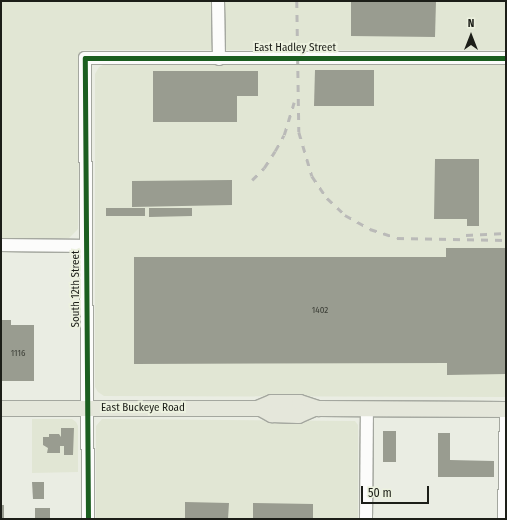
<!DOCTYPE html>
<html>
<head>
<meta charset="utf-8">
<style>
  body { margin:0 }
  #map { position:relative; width:507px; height:520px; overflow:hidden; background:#eaede3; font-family:"Fira Sans Condensed",sans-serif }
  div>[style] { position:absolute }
  .built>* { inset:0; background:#e1e6d4 }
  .building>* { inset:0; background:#999c90 }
  .roads { filter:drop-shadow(1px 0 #a4a79f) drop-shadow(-1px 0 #a4a79f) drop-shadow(0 1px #a4a79f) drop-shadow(0 -1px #a4a79f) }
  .minor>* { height:12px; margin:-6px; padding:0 6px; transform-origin:6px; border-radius:6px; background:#fcfcfb }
  .major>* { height:15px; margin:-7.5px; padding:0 7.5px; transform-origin:7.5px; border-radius:7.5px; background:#e5e7db }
  .rail>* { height:2.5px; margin-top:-1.25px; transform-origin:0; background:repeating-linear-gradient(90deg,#babab8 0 7px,transparent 0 14px) }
  .cycleway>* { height:5px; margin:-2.5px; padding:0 2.5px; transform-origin:2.5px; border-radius:2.5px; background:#1b5e20 }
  span { translate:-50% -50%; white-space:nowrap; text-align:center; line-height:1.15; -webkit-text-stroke:4px #ecf1df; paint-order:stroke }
  .number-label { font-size:9px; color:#3b3e36 }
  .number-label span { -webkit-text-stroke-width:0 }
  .street-label { font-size:11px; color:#1c1e18 }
  .frame { position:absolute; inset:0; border:2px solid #1c1e18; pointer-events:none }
  .north { position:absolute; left:451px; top:16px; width:40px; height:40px; -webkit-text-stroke:3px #ecf1df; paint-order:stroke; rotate:0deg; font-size:11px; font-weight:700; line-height:16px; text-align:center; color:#1c1e18 }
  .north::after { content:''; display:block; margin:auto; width:14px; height:18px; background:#1c1e18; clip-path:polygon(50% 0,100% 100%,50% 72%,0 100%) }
  .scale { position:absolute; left:361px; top:486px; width:68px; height:18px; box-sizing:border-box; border:2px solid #1c1e18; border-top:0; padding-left:5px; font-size:12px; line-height:14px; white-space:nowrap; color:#1c1e18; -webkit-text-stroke:3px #ecf1df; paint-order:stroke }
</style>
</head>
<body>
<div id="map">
  <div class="built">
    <div style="clip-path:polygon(1px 1px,506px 1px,506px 50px,80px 50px,78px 229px,69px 238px,1px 238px)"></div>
    <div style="clip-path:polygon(105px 64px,506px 65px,506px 397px,104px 396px,98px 392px,95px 387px,95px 74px,99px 67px)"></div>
    <div style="clip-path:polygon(32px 419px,72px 419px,76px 422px,78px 426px,78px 472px,32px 473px)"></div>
    <div style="clip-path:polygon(102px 419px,355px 421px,358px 425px,358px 519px,96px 519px,96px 426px)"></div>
  </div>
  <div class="building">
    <div style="clip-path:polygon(351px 1px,436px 1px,435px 37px,351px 36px)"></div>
    <div style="clip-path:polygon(315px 70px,374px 70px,374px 106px,314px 106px)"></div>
    <div style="clip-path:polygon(153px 71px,258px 71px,258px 96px,237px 96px,237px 122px,153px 122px)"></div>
    <div style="clip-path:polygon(435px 159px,479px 159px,479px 226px,467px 226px,467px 219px,434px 219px)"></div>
    <div style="clip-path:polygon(232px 180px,232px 205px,132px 207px,132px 181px)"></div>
    <div style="clip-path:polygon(106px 208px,145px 208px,145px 216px,106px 216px)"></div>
    <div style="clip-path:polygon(149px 208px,192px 208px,192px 216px,149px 217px)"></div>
    <div style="clip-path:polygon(446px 248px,506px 248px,506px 374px,447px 375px,447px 363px,134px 364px,134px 257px,446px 257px)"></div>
    <div style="clip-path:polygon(1px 320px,11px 320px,11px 325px,34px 325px,34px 381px,1px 381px)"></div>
    <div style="clip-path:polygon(61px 428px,74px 428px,73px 455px,64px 455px,64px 446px,60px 446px,60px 453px,47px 453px,48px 448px,43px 445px,43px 437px,49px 437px,49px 434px,59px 434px,61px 437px)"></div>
    <div style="clip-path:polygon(383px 431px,396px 431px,396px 462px,383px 462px)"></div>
    <div style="clip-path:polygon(438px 433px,450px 433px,450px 460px,494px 461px,494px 477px,438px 477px)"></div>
    <div style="clip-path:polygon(32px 482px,44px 482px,44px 499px,33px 499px)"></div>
    <div style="clip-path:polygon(185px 502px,229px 503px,228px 519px,185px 519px)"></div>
    <div style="clip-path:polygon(253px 503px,313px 504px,313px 519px,253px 519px)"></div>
    <div style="clip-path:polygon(1px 505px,4px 505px,4px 519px,1px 519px)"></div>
    <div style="clip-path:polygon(35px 508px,50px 508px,50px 519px,35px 519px)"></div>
  </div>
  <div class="roads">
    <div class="minor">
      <div style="left:218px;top:1px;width:58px;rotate:89deg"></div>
      <div style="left:1px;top:245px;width:85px;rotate:0.7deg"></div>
      <div style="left:88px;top:519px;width:461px;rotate:-90.4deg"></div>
      <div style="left:85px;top:58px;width:421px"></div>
      <div style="left:366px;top:519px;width:111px;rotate:-89.5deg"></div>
      <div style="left:504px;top:519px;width:110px;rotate:-89deg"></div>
    </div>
    <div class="major">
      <div style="left:1px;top:408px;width:256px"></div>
      <div style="left:257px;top:408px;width:15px;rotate:-23deg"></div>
      <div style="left:271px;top:402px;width:28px"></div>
      <div style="left:299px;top:402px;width:20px;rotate:18deg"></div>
      <div style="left:318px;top:408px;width:188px;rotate:0.3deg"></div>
      <div style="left:260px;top:408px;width:13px;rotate:29deg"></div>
      <div style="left:271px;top:414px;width:27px;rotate:2deg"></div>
      <div style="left:298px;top:415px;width:17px;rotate:-24deg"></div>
    </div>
  </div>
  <div class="rail">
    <div style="left:297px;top:1px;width:131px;rotate:89.1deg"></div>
    <div style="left:299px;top:132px;width:46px;rotate:73.5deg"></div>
    <div style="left:312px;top:176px;width:27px;rotate:56deg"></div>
    <div style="left:327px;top:198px;width:25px;rotate:43deg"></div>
    <div style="left:345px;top:215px;width:29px;rotate:29deg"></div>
    <div style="left:370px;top:229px;width:28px;rotate:18deg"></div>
    <div style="left:397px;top:238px;width:109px;rotate:1.1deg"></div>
    <div style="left:252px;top:180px;width:17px;rotate:-45deg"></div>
    <div style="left:264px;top:168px;width:20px;rotate:-57deg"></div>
    <div style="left:275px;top:151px;width:18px;rotate:-61deg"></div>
    <div style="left:284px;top:135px;width:34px;rotate:-73deg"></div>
    <div style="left:466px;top:235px;width:40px;rotate:-2.9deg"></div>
  </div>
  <div class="cycleway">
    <div style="left:88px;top:519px;width:461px;rotate:-90.4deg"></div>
    <div style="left:85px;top:58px;width:421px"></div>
  </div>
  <div class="number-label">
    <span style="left:320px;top:310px">1402</span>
    <span style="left:18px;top:353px">1116</span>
  </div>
  <div class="street-label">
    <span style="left:295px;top:48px">East Hadley Street</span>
    <span style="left:76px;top:289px;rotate:-90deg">South 12th Street</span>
    <span style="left:143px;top:408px">East Buckeye Road</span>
  </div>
  <div class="frame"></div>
  <div class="north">N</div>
  <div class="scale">50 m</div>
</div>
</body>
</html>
